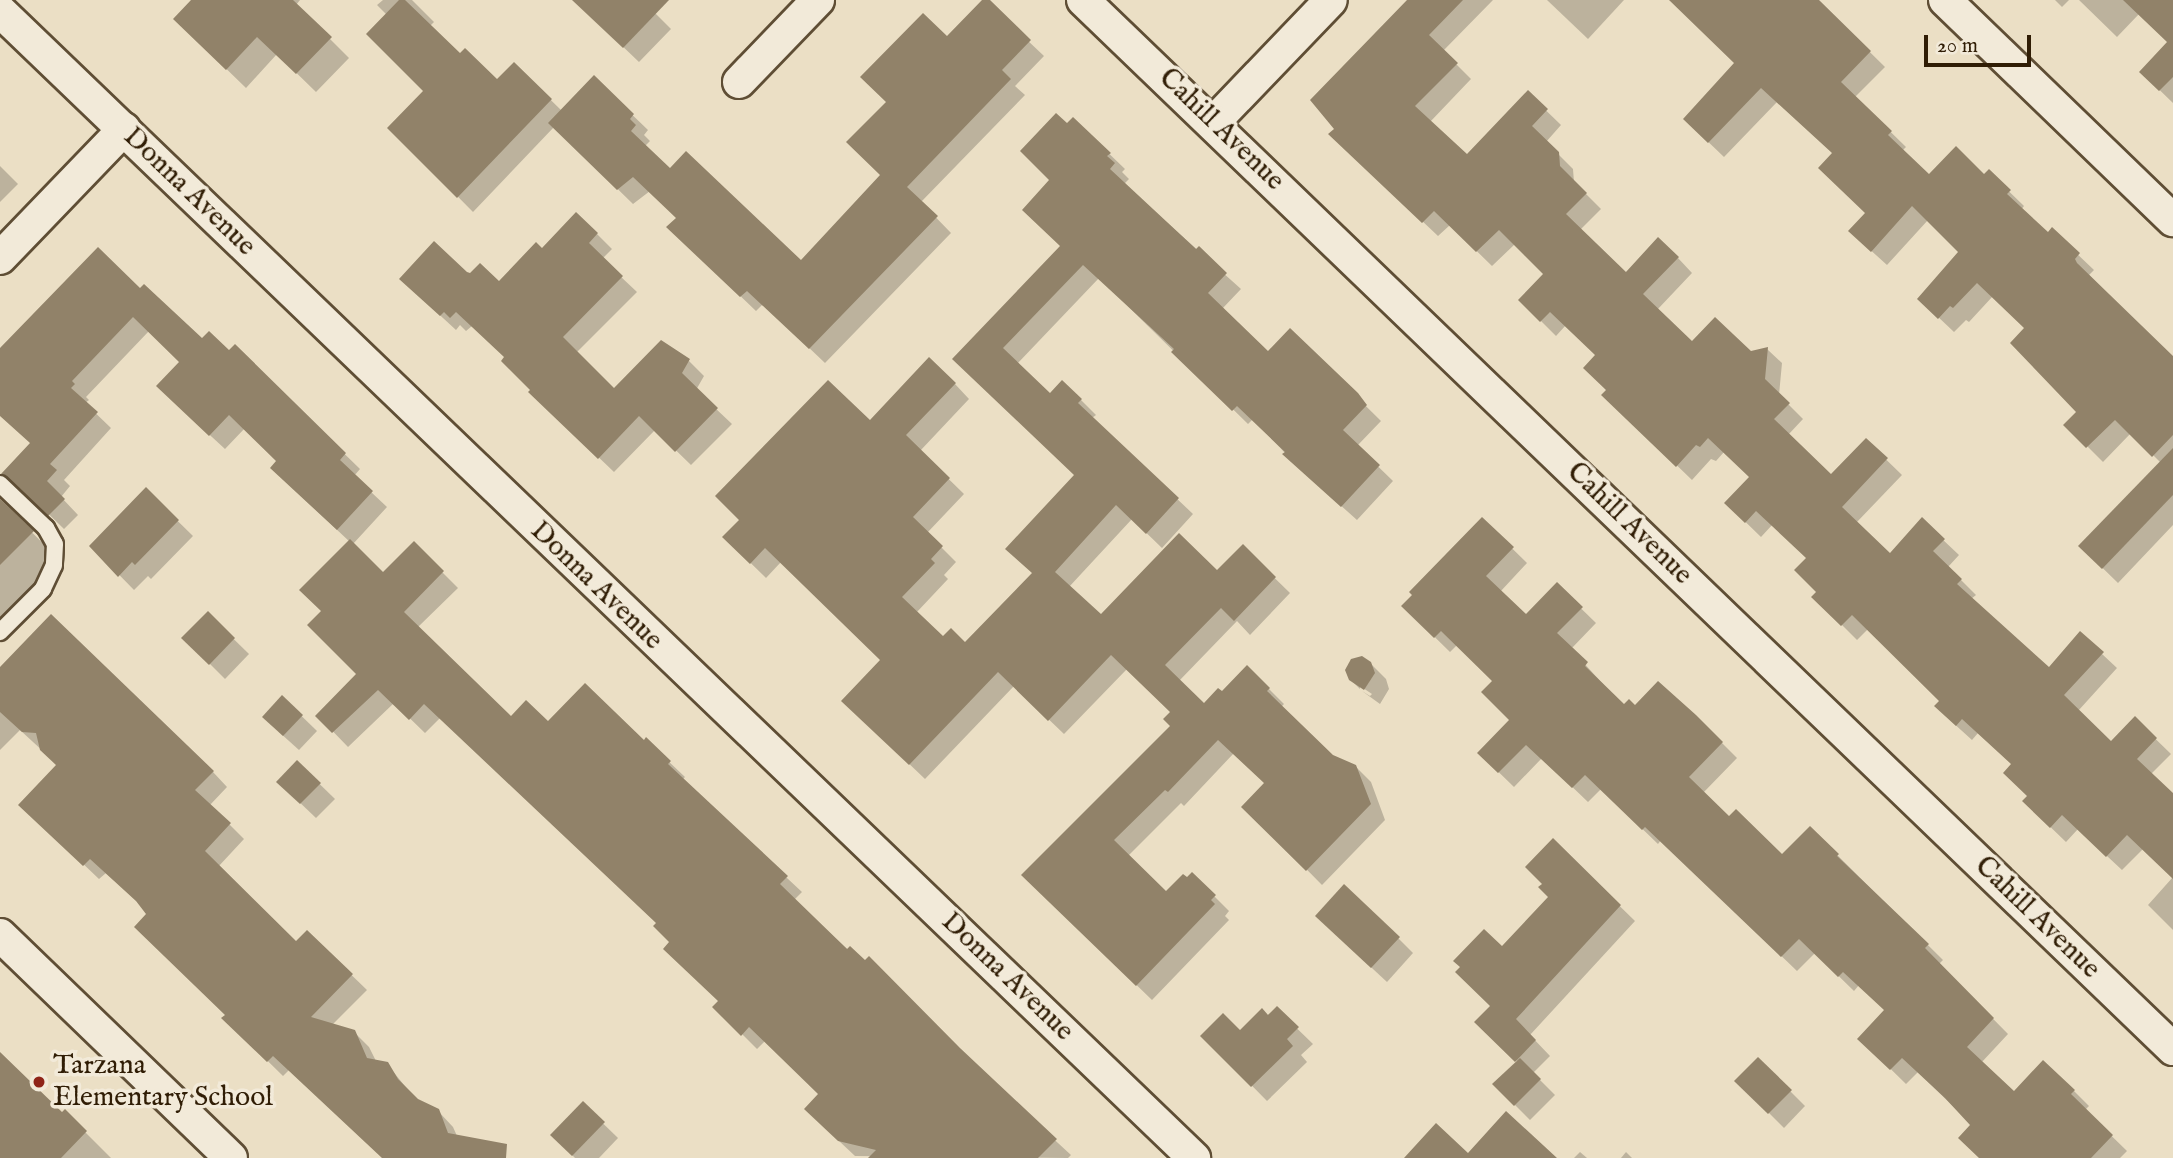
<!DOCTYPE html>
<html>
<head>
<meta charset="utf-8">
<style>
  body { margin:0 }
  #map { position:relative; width:2173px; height:1158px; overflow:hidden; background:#ebdfc5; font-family:"IM FELL English",serif }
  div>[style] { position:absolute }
  .shadow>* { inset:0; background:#0003 }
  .building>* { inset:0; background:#918269 }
  .roads { filter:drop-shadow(2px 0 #5f4e35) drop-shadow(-2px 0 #5f4e35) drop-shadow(0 2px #5f4e35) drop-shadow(0 -2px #5f4e35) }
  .lane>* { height:16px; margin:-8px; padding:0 8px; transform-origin:8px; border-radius:8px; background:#f2ead9 }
  .street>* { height:32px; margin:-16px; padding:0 16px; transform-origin:16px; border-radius:16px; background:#f2ead9 }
  .dots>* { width:19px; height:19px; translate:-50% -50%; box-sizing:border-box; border:4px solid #f2ead9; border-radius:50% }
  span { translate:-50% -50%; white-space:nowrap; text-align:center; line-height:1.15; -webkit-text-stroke:7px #f2ead9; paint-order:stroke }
  .street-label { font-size:28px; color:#301d05 }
  .poi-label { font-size:28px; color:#301d05 }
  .left { translate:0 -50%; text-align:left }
  .scale { position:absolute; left:1924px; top:35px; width:107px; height:32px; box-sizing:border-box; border:4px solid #301d05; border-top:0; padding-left:9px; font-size:21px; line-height:24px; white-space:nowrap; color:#301d05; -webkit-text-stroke:5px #f2ead9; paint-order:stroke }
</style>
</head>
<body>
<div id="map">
  <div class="shadow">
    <div style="clip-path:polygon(194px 0,300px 0,296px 5px,349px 58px,316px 92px,277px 54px,246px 88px,175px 19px)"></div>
    <div style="clip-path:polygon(383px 0,412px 0,434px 22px,430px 26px,460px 56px,497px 82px,514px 64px,562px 111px,594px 78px,648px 130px,644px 135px,650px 141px,645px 146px,670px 170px,801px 263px,883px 175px,947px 39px,985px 0,1044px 56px,1015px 86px,1025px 95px,921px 202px,951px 233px,825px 363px,763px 304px,756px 311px,684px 242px,678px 218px,650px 191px,633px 204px,554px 127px,473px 212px,390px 128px,426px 91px,387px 15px,377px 5px)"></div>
    <div style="clip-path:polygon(574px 0,654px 0,648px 6px,671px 29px,639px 62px)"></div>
    <div style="clip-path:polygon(1415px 0,1493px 0,1443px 51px,1471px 79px,1430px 122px,1467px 157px,1528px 93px,1561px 125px,1546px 142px,1573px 169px,1574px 182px,1601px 209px,1580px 230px,1626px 274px,1678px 258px,1692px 273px,1657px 310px,1692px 344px,1751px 352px,1767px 349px,1782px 363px,1779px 395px,1803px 419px,1788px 435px,1831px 477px,1866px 440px,1902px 475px,1856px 523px,1890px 556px,1922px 520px,1959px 555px,1948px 567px,1976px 595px,1971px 599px,2049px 669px,2102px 654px,2117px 668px,2078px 711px,2111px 743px,2135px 719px,2171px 754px,2151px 774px,2173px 795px,2173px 930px,2148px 905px,2173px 877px,2143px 849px,2122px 870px,2078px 829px,2066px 842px,2039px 816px,2013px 765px,1978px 733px,1972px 740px,1951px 721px,1941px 701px,1868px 629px,1857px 640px,1814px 597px,1818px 592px,1808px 558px,1773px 524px,1761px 537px,1726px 503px,1751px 477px,1724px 452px,1716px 461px,1711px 459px,1692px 480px,1604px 395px,1608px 390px,1598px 355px,1566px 325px,1556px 336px,1520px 300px,1545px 274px,1515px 244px,1492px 266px,1450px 225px,1438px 236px,1346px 149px)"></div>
    <div style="clip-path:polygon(1547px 0,1624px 0,1588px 39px)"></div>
    <div style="clip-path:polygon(1683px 0,1820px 3px,1885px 67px,1855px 97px,1906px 147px,1902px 151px,1929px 177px,1984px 176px,1989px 172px,2024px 206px,2021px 210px,2048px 235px,2052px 230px,2094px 270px,2089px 275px,2173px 359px,2173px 525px,2118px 583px,2080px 546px,2161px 463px,2131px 433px,2103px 462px,2066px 425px,2078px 412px,2026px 329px,1993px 296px,1969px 322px,1966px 320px,1954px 332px,1935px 314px,1960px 252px,1928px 220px,1887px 265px,1866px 246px,1867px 213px,1834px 154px,1777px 102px,1724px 157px,1700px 134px,1736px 63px)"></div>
    <div style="clip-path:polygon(2055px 0,2069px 0,2062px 7px)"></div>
    <div style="clip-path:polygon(2079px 0,2173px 0,2173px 103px,2141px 72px,2169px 43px,2139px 14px,2117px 37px)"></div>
    <div style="clip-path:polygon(1073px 119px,1125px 169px,1122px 172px,1129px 179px,1124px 184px,1241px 289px,1222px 309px,1268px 354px,1290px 331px,1381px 421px,1357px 446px,1393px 481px,1357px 520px,1300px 469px,1253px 419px,1248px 424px,1099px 278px,1017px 364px,1050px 395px,1063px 382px,1096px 415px,1092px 418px,1193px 514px,1162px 548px,1132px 519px,1069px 587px,1102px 616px,1217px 573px,1243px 547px,1290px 593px,1250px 635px,1237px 621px,1179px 681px,1204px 705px,1222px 694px,1247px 667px,1284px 704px,1281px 707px,1332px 756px,1355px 766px,1371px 782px,1385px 820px,1322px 885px,1244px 806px,1266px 784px,1234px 753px,1184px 806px,1181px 803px,1128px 856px,1166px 893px,1192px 874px,1229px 911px,1225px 916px,1229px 920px,1152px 1000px,1023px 875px,1172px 726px,1172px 712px,1127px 669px,1064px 734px,1014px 686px,925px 779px,858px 715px,882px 661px,781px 562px,766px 578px,724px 537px,870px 423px,955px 384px,969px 399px,920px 451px,964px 494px,927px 533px,956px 562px,944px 575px,948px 579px,916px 613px,943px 639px,965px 645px,1034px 574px,1076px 475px,969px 374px,1062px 246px,1052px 180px,1067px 125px)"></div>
    <div style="clip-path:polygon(0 166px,18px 184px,0 202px)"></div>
    <div style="clip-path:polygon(597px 234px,612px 249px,602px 259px,637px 292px,576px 353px,614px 390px,689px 361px,704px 376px,696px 390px,732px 424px,691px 465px,655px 430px,614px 472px,546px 407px,506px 358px,472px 326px,466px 331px,460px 325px,456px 330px,417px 294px,466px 274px,499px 283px,542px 250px)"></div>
    <div style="clip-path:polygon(140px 290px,202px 340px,229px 353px,235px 347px,360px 469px,354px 476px,387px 507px,353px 544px,383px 574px,414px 544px,458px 588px,418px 627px,511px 718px,644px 742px,646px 740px,685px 777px,682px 780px,802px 892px,794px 900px,1071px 1155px,1068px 1158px,855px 1156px,821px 1124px,820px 1094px,765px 1041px,757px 1049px,730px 1022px,720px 1002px,658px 924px,440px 718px,425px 733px,394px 703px,348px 747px,318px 716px,359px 674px,323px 611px,350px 542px,287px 483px,279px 461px,245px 428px,225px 449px,173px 401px,181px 362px,149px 331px,86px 397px,89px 400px,85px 403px,111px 428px,64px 480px,70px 486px,61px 497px,78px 515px,64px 529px,17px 483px,32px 444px,0 415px,0 351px)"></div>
    <div style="clip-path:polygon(146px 490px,193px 536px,151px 579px,148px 576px,134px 590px,91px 546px)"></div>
    <div style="clip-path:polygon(0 501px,61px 561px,0 623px)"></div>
    <div style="clip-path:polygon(1482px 519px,1527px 563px,1500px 592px,1526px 617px,1557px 585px,1596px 623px,1571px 649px,1624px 707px,1695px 716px,1737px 758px,1703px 793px,1729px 818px,1782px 856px,1810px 828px,1943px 960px,1939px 964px,2008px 1034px,1981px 1063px,2014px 1093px,2074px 1091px,2089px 1106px,2085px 1110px,2127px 1151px,2120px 1158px,1980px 1158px,1972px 1125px,1918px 1072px,1906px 1084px,1860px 1039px,1886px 1011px,1859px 985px,1854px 991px,1815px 953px,1797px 971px,1661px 840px,1658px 844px,1601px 789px,1588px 802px,1542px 758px,1514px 787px,1479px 753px,1512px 720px,1494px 681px,1457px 645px,1450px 652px,1403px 606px)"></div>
    <div style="clip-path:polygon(208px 614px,249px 654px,225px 679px,184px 638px)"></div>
    <div style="clip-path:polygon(1370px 663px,1386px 679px,1389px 689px,1380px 704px,1362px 691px,1370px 696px,1372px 694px,1360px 686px,1360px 689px,1350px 679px)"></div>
    <div style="clip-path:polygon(0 669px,213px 772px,227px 787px,210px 805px,244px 839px,218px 867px,296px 943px,307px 932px,367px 990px,332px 1025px,354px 1032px,369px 1047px,376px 1061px,387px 1064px,417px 1101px,438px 1111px,453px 1127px,457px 1136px,487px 1158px,383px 1158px,289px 1070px,283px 1076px,224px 1018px,227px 1015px,141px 905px,106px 873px,99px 879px,36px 819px,58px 765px,20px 730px,0 750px)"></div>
    <div style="clip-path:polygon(282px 697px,317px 731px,299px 750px,279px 732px)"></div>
    <div style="clip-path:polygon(297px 762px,335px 799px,316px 818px,294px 797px)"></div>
    <div style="clip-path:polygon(1553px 841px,1635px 921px,1530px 1035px,1550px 1056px,1533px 1073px,1555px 1095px,1530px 1120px,1494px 1084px,1518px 1062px,1476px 1022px,1492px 1006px,1502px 948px,1551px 897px,1544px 884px)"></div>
    <div style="clip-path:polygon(1332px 931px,1398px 938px,1413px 953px,1387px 982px)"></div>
    <div style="clip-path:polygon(1277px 1009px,1313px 1044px,1301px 1055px,1307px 1062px,1267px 1101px,1203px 1036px,1241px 1032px)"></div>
    <div style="clip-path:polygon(0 1054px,62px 1115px,65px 1112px,111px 1158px,29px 1158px,0 1126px)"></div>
    <div style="clip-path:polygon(1758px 1059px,1805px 1106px,1784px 1128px,1737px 1081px)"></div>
    <div style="clip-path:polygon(583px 1104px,618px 1138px,599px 1158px,575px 1158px,553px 1135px)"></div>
    <div style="clip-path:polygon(1580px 1152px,1587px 1158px,1574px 1158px)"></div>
    <div style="clip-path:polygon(1626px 1152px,1632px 1158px,1621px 1158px)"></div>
  </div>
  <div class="building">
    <div style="clip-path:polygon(191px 0,293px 0,332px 37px,296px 74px,257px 37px,226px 70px,173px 19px)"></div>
    <div style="clip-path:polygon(399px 0,405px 0,460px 53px,465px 48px,497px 79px,514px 62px,552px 99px,457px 198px,387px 128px,423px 91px,366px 34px)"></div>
    <div style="clip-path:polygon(572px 0,669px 0,623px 48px)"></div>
    <div style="clip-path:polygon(982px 0,990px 0,1031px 40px,1002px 70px,1011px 79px,907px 187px,938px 216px,809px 349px,747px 291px,740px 297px,666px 227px,676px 218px,633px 177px,617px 190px,548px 123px,594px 75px,634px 114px,630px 119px,636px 125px,631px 131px,670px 168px,686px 151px,801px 260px,880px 175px,846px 142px,886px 102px,860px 77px,923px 13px,947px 36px)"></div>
    <div style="clip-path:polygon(1407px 0,1463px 0,1429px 35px,1458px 63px,1415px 106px,1467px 154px,1528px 90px,1548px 109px,1532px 126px,1559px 152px,1560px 166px,1587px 193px,1566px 214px,1626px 272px,1658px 237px,1679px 257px,1643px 294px,1692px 341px,1715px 317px,1751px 351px,1768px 347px,1765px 379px,1790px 403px,1774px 419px,1831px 474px,1866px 438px,1888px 458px,1842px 507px,1890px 553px,1922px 517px,1945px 539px,1933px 551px,1962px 579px,1957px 584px,2049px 667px,2080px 631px,2104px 652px,2064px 695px,2111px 741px,2135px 716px,2157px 738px,2137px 759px,2173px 793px,2173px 879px,2127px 835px,2106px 857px,2062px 815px,2050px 828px,2022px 801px,2027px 796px,2003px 773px,2011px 764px,1962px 719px,1956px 726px,1934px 706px,1939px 701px,1852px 615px,1841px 626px,1811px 597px,1816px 592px,1794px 570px,1806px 558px,1756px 511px,1745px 523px,1724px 503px,1749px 477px,1708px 438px,1700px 447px,1696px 445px,1676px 467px,1601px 395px,1606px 390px,1583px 368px,1595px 355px,1550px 312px,1540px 322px,1518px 300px,1543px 274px,1499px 230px,1476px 252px,1434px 211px,1422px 223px,1328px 134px,1334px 129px,1310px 100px)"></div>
    <div style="clip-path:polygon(1669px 0,1819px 0,1871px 51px,1841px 82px,1892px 131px,1888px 135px,1929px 174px,1956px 146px,1984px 174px,1989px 169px,2011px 190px,2007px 194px,2048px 232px,2052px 227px,2080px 253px,2075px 259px,2077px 263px,2173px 356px,2173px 435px,2152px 457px,2115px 420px,2086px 448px,2063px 425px,2076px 412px,2010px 343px,2024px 328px,1977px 283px,1953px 308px,1950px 306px,1938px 319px,1917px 299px,1958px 252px,1912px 206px,1871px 252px,1848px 231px,1865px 213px,1818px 168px,1832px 153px,1761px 88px,1708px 143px,1683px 119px,1734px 63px)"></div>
    <div style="clip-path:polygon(2123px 0,2173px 0,2173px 77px,2159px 91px,2139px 72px,2167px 42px)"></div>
    <div style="clip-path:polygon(1056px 113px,1067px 123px,1073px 117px,1111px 153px,1107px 156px,1115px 163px,1110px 169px,1196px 249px,1199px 246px,1227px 273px,1208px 293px,1268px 351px,1290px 328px,1358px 393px,1367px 405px,1343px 430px,1380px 465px,1341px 507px,1282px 454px,1285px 452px,1237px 406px,1232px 411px,1171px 352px,1174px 349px,1083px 265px,1003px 348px,1050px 393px,1062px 380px,1082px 399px,1078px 403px,1179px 498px,1146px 534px,1116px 505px,1055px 572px,1101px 614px,1179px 533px,1217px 570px,1243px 544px,1276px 577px,1234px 621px,1221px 608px,1165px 665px,1204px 703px,1218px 688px,1222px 691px,1247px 665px,1270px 688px,1267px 691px,1333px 755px,1356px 765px,1371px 804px,1306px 871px,1241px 807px,1264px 783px,1218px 740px,1168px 792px,1165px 790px,1114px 840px,1166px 891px,1183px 874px,1187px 877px,1192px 872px,1216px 895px,1211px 900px,1215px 904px,1136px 986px,1021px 875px,1170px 726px,1163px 719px,1170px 712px,1111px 655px,1048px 721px,998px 672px,909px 765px,841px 701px,880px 660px,765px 548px,750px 564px,722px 537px,739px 520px,715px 496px,828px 380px,870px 420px,929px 357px,956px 383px,906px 435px,950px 478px,913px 517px,943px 546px,931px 559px,935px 563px,902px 597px,943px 636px,951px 628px,965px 642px,1032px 573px,1005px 549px,1074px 475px,952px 359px,1060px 246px,1022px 210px,1049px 180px,1020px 151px)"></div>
    <div style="clip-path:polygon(576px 212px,598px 233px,589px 243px,623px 276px,563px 337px,614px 388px,661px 340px,690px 359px,682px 373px,718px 408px,675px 452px,639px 416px,598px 459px,528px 392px,530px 390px,501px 361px,504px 357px,456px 312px,450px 318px,444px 312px,440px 316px,399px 279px,434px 241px,467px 272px,470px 273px,480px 263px,499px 281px,536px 242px,542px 248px)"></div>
    <div style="clip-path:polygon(98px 247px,140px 288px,144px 284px,202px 338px,209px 331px,229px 350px,235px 344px,346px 453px,340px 460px,373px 491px,337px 530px,270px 468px,276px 461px,229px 415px,209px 436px,156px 386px,179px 362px,133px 317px,72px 381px,75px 384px,71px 388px,98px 412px,50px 464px,57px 470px,47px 481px,65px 499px,48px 516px,1px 474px,30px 443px,0 416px,0 348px)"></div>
    <div style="clip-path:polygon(2173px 448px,2173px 495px,2102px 569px,2078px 546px)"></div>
    <div style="clip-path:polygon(146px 487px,179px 520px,135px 565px,132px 562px,118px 577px,89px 546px)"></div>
    <div style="clip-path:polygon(0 499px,34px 531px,0 565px)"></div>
    <div style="clip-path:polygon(1482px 517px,1514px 547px,1486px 576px,1526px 614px,1557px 582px,1583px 607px,1557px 633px,1588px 662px,1585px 666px,1624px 704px,1629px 699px,1635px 705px,1658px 681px,1696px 715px,1723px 742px,1689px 777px,1729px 816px,1736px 809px,1782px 854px,1810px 826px,1839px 854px,1837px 856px,1929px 944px,1925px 948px,1994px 1018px,1967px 1047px,2014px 1091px,2043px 1060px,2075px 1090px,2071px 1094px,2113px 1135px,2091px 1158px,1979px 1158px,1958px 1138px,1970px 1125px,1945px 1098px,1902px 1058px,1890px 1070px,1857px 1039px,1884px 1010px,1843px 972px,1838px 977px,1799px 939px,1781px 957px,1645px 827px,1642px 830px,1585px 775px,1572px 788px,1526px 745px,1498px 773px,1477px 753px,1509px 720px,1481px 692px,1492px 681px,1441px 631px,1434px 638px,1401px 606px,1412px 595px,1409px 592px)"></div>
    <div style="clip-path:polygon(350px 539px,383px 572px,414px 541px,444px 571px,404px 612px,511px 716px,526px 700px,548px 721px,585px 683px,644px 740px,646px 737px,671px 761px,668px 764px,788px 876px,780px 884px,847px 949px,850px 946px,865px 960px,869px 956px,960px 1048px,1057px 1139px,1038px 1158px,868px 1158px,876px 1150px,838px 1141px,804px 1109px,818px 1094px,749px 1027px,741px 1036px,712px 1007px,718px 1001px,663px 949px,669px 942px,653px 926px,656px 923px,424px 704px,409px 720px,378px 690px,332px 733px,315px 716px,356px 674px,307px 625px,321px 611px,299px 590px)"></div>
    <div style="clip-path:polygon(208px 611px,235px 638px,209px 665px,181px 638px)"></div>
    <div style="clip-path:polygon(51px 614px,214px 771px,195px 790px,231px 823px,205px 851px,296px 941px,307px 930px,353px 974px,311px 1017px,355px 1030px,367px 1058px,388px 1062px,398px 1079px,418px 1099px,439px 1109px,448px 1133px,507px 1144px,506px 1158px,382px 1158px,273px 1056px,267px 1062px,221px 1018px,225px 1015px,134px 927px,146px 914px,136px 901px,90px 859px,83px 866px,18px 805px,56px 765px,40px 750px,36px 733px,22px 732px,0 712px,0 667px)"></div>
    <div style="clip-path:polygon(1362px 656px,1371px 662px,1375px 673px,1364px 690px,1349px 680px,1345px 670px,1351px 659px)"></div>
    <div style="clip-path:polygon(282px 695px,303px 715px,283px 736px,262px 717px)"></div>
    <div style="clip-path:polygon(297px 760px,321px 783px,300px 804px,276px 782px)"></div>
    <div style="clip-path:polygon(1553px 838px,1621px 905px,1516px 1019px,1536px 1040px,1515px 1062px,1474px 1022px,1490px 1006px,1455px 972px,1460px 967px,1453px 961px,1484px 929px,1502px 946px,1548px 897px,1538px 887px,1542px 884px,1525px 867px)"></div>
    <div style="clip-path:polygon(1344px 884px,1400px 937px,1371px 968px,1315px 916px)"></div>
    <div style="clip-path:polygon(1277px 1006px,1299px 1027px,1287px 1039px,1293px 1046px,1251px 1087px,1200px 1036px,1223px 1013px,1240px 1030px,1262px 1008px,1268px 1015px)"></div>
    <div style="clip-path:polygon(0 1052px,62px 1112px,65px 1109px,87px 1131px,61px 1158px,0 1158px)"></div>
    <div style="clip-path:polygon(1758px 1057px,1792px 1090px,1768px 1114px,1734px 1081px)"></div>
    <div style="clip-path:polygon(1520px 1058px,1541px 1079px,1514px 1106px,1492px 1084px)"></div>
    <div style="clip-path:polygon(583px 1101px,605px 1122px,572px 1156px,550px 1135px)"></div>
    <div style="clip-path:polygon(1506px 1111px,1557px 1158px,1404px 1158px,1436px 1123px,1468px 1153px)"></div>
  </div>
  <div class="roads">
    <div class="lane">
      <div style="left:0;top:484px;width:64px;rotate:43.7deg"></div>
      <div style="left:46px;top:528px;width:18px;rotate:61deg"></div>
      <div style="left:55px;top:544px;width:21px;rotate:93deg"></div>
      <div style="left:54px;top:565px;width:26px;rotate:115deg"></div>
      <div style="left:43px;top:589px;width:61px;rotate:135deg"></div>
    </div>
    <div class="street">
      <div style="left:1083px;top:0;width:1513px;rotate:43.9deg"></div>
      <div style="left:1945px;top:0;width:317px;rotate:44deg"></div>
      <div style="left:0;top:11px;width:1656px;rotate:43.85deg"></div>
      <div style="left:739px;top:82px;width:114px;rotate:-46.1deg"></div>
      <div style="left:1213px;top:123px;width:170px;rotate:-46.2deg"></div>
      <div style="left:0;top:258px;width:179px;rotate:-46.1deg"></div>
      <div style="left:0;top:935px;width:321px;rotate:44deg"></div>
    </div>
  </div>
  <div class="dots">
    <div style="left:39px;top:1082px;background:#8f2418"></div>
  </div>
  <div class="street-label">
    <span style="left:1221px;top:130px;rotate:44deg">Cahill Avenue</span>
    <span style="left:189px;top:192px;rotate:44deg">Donna Avenue</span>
    <span style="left:1629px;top:524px;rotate:44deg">Cahill Avenue</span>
    <span style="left:596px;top:586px;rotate:44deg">Donna Avenue</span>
    <span style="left:2037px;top:918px;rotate:44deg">Cahill Avenue</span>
    <span style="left:1007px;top:977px;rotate:44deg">Donna Avenue</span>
  </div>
  <div class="poi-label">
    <span class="left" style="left:53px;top:1082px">Tarzana<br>Elementary School</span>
  </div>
  <div class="scale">20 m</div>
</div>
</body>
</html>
